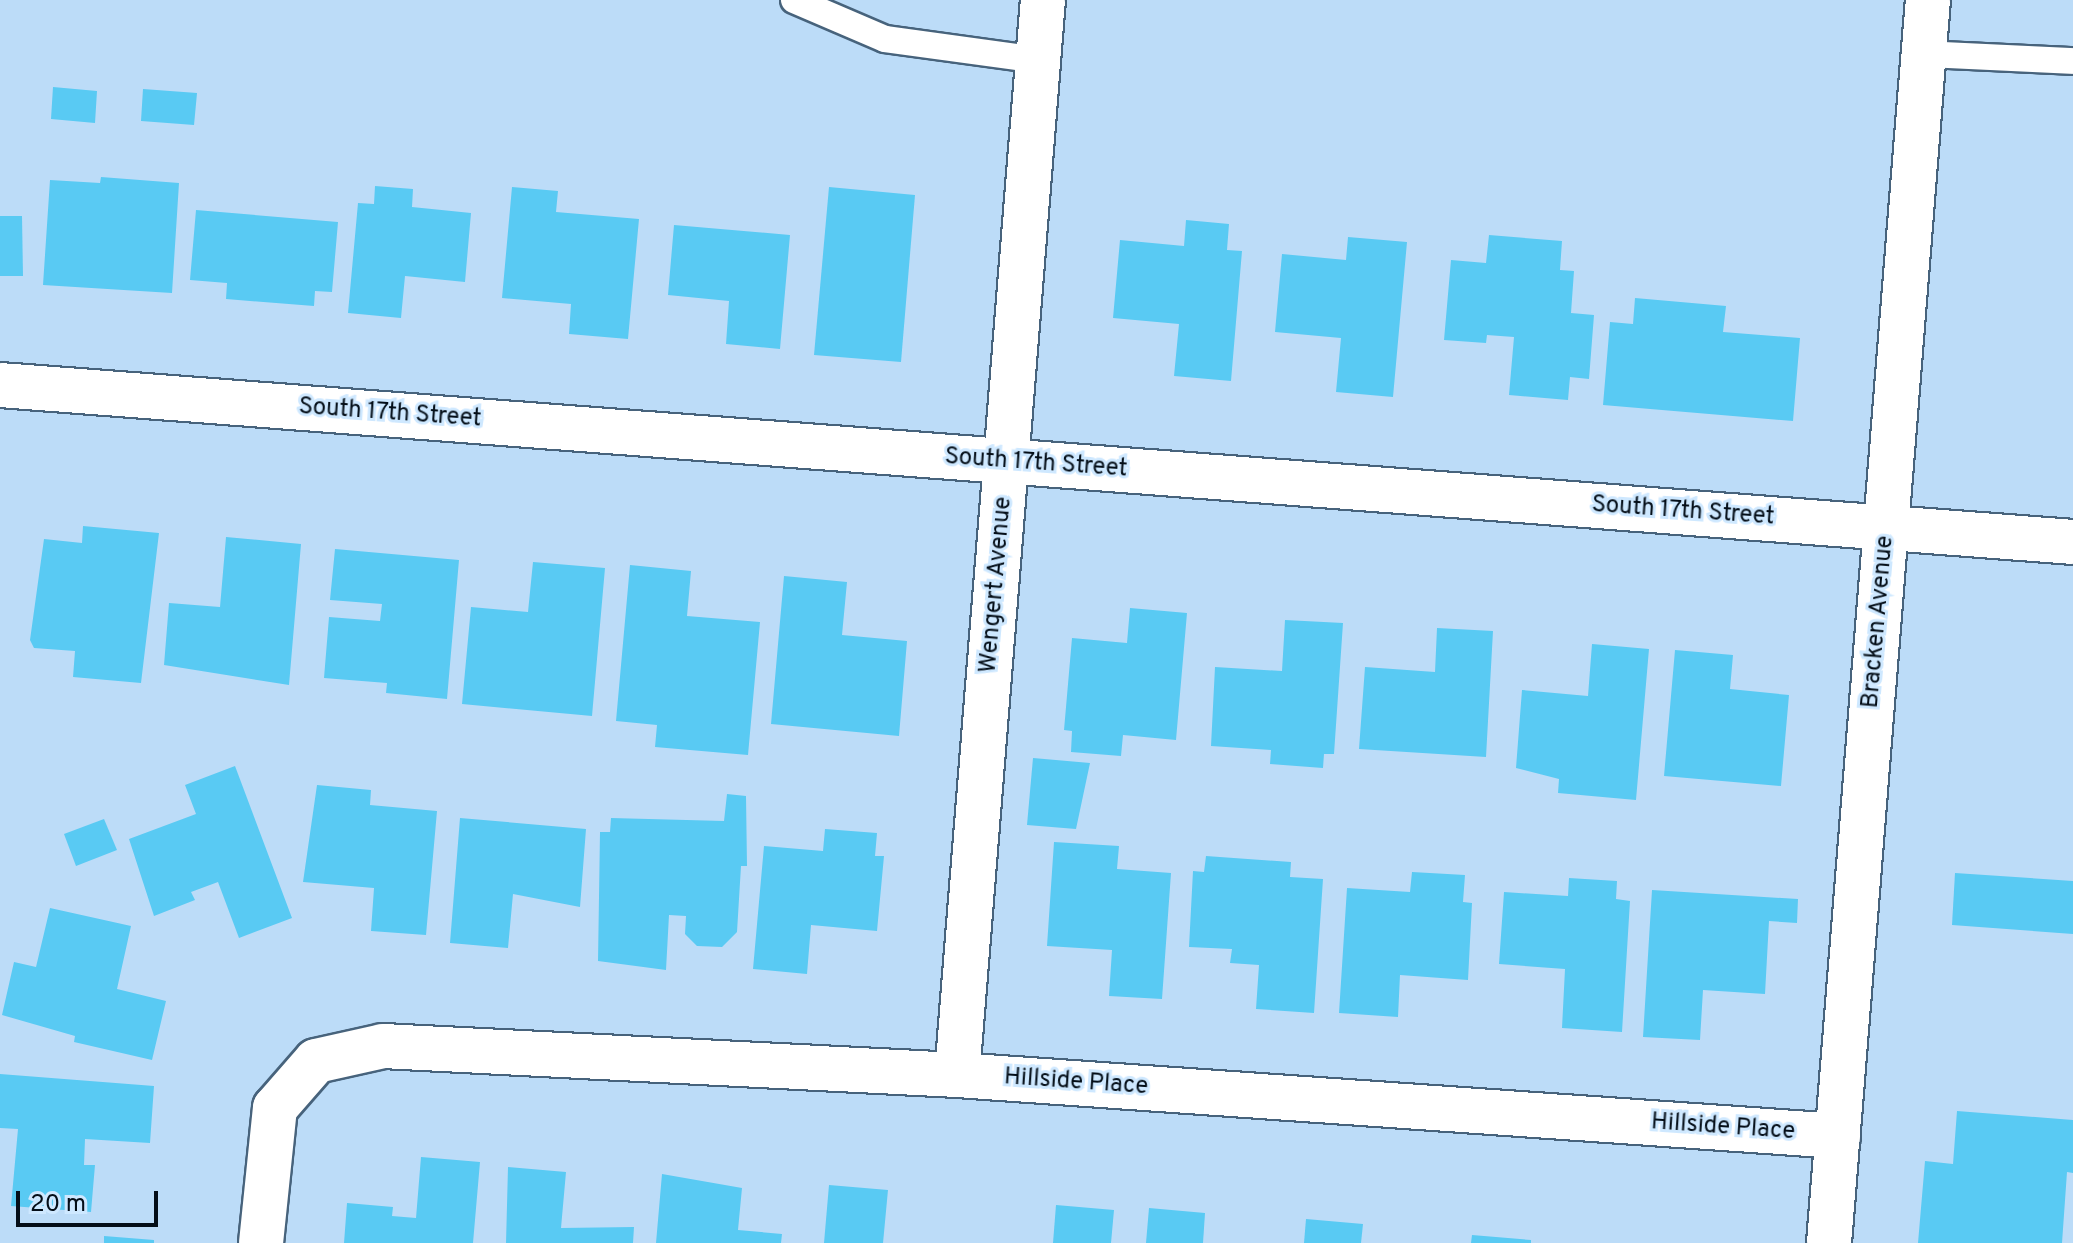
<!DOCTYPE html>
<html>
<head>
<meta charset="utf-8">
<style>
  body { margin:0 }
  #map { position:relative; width:2073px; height:1243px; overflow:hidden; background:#bcdcf8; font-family:Overpass,sans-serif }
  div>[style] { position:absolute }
  .building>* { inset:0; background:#59caf3 }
  .roads { filter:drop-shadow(2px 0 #47637c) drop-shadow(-2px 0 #47637c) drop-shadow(0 2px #47637c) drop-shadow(0 -2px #47637c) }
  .service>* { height:26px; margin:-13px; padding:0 13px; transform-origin:13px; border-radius:13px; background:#fff }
  .minor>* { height:44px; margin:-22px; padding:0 22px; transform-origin:22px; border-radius:22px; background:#fff }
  span { translate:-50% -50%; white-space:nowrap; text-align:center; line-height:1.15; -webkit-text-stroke:6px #cee8ff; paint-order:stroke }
  .street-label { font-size:24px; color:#040e18 }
  .scale { position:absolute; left:16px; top:1191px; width:142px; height:36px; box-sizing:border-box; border:4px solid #040e18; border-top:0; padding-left:10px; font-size:24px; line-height:28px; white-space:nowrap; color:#040e18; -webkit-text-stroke:6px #cee8ff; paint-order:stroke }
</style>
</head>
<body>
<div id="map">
  <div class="building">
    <div style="clip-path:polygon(53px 87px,97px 91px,95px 123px,51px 119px)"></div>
    <div style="clip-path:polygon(143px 89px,197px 93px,194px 125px,141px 121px)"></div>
    <div style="clip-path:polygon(101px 177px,179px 183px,172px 293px,43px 285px,50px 180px,100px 183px)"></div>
    <div style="clip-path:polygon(375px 186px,413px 189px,412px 207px,471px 213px,465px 282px,405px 276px,401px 318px,348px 313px,358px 203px,374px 204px)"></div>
    <div style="clip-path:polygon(512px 187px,558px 191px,556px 212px,639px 219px,628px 339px,569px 334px,571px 304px,502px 298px)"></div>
    <div style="clip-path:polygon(829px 187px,915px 195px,901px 362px,814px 355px)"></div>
    <div style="clip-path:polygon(196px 210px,338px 222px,332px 292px,315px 291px,314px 306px,226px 299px,227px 283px,190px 280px)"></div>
    <div style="clip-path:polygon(0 216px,22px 216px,23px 276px,0 276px)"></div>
    <div style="clip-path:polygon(1186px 220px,1229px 224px,1227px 250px,1242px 251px,1231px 381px,1174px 376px,1179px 324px,1113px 318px,1120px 240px,1184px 246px)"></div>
    <div style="clip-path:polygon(674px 225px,790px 235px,780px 349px,726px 344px,729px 301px,668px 295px)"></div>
    <div style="clip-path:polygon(1489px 235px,1562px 241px,1560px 270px,1574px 271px,1571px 313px,1594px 315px,1589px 379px,1570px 377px,1568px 400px,1509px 395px,1514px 337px,1487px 335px,1486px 343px,1444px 340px,1451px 260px,1486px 263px)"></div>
    <div style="clip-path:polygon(1348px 237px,1407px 242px,1393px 397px,1336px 392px,1341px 338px,1275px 332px,1282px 254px,1346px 260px)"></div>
    <div style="clip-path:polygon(1635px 298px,1726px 306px,1723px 332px,1800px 338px,1793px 421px,1603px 405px,1610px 322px,1633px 324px)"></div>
    <div style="clip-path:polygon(83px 526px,159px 533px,141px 683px,73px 677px,75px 651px,34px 648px,30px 640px,44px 539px,82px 543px)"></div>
    <div style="clip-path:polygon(226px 537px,301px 544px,289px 685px,164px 665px,169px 603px,220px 607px)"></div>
    <div style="clip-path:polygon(335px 549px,459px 560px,447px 699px,386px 693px,387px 683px,324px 678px,329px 617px,380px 621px,382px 604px,330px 600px)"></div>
    <div style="clip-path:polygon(533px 562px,605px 568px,592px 716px,462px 704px,471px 607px,528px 612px)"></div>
    <div style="clip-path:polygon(630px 565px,691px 571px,687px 616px,760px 622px,748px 755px,655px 747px,657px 725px,616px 721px)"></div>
    <div style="clip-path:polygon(784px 576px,847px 582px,842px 635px,907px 641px,899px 736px,771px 724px)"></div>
    <div style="clip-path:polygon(1130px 608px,1187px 613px,1176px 740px,1123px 735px,1121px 756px,1071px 752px,1072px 731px,1064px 730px,1072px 638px,1127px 643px)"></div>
    <div style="clip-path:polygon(1285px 620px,1343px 623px,1334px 754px,1324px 754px,1323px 768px,1270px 764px,1271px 750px,1211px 746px,1215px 667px,1282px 671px)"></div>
    <div style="clip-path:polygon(1437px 628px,1493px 631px,1486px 757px,1359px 749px,1365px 667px,1435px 672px)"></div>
    <div style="clip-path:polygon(1592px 644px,1649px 649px,1636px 800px,1558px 793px,1559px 779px,1516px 768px,1522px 690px,1588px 696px)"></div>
    <div style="clip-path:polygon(1675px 650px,1733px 655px,1730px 689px,1789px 695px,1781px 786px,1664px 776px)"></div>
    <div style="clip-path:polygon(1033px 758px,1090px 763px,1076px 829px,1027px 825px)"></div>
    <div style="clip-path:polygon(235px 766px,292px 918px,239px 938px,218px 882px,191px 892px,195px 900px,154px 916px,129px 839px,196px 814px,185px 785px)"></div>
    <div style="clip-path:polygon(317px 785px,371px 790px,370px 805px,437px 811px,426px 935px,371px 931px,374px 888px,303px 882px)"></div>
    <div style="clip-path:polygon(727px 794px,746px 796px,747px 866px,741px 866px,737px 932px,722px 947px,697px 946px,685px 934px,686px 916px,669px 915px,666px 970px,598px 961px,600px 832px,610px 832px,611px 818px,724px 821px)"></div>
    <div style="clip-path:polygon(460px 818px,586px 829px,580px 907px,513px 894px,508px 948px,450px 943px)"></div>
    <div style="clip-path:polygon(104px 819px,117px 850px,76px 866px,64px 834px)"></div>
    <div style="clip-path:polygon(825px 829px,877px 833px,875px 856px,884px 856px,877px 931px,811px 925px,807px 974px,753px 969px,764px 846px,823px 851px)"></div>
    <div style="clip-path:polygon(1054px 842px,1119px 846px,1117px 869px,1171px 873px,1162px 999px,1109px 996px,1112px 950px,1047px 946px)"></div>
    <div style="clip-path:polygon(1206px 856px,1291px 862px,1290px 877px,1323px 879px,1314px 1013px,1256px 1009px,1259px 965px,1230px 963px,1232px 949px,1189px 947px,1193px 871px,1204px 872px)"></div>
    <div style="clip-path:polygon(1412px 872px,1465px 875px,1463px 902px,1472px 903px,1468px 980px,1400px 975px,1398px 1017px,1339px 1013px,1347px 888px,1410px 892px)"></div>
    <div style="clip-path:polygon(1955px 873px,2073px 881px,2073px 934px,1952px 925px)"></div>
    <div style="clip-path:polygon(1569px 878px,1617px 881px,1616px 899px,1630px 901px,1622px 1032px,1562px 1028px,1565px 969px,1499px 964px,1504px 892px,1568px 896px)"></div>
    <div style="clip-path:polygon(1652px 890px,1798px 899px,1797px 923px,1769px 921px,1765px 994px,1703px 990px,1700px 1040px,1643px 1037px)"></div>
    <div style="clip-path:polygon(50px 908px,131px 926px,117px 989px,166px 1001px,152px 1060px,74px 1042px,75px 1036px,2px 1015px,14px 962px,36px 967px)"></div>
    <div style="clip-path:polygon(0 1074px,154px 1086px,150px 1143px,85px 1139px,84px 1165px,95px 1165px,91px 1212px,11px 1206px,18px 1129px,0 1128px)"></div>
    <div style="clip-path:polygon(1957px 1111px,2073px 1120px,2073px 1173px,2067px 1172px,2062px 1243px,1918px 1243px,1925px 1161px,1953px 1164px)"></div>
    <div style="clip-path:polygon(421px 1157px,480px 1162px,473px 1243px,344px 1243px,347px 1203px,393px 1207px,392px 1216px,416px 1218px)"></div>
    <div style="clip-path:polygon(508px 1167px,566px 1172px,561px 1228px,634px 1227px,633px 1243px,506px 1243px)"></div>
    <div style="clip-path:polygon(662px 1174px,742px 1188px,738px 1230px,782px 1234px,781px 1243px,656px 1243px)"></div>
    <div style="clip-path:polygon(829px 1185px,888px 1190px,883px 1243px,824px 1243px)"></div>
    <div style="clip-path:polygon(1056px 1205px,1114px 1210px,1111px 1243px,1053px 1243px)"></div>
    <div style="clip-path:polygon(1149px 1208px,1205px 1213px,1203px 1243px,1146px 1243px)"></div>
    <div style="clip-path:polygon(1306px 1219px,1363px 1224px,1361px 1243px,1304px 1243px)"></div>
    <div style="clip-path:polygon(1472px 1235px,1531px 1240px,1531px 1243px,1471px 1243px)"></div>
    <div style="clip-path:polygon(104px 1236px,154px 1240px,154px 1243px,104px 1243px)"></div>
  </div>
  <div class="roads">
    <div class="service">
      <div style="left:794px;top:0;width:99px;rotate:23.2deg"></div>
      <div style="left:885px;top:39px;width:154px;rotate:7.8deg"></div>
      <div style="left:1924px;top:54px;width:149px;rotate:2.7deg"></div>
    </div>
    <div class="minor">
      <div style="left:0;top:385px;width:2079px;rotate:4.33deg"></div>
      <div style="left:957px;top:1075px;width:1078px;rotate:-85.43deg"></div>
      <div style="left:261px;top:1243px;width:136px;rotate:-84.1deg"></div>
      <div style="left:275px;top:1108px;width:62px;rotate:-48.9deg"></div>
      <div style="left:316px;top:1061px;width:69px;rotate:-12.6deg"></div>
      <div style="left:383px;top:1046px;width:575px;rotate:2.89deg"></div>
      <div style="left:957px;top:1075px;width:883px;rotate:3.96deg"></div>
      <div style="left:1829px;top:1243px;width:1247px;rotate:-85.45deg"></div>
    </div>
  </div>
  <div class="street-label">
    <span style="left:390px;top:414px;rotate:4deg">South 17th Street</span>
    <span style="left:1036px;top:464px;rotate:4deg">South 17th Street</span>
    <span style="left:1683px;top:512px;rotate:4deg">South 17th Street</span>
    <span style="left:997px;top:585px;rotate:-85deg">Wengert Avenue</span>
    <span style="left:1879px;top:622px;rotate:-85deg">Bracken Avenue</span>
    <span style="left:1076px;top:1083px;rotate:4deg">Hillside Place</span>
    <span style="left:1723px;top:1128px;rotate:4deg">Hillside Place</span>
  </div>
  <div class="scale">20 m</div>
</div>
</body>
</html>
